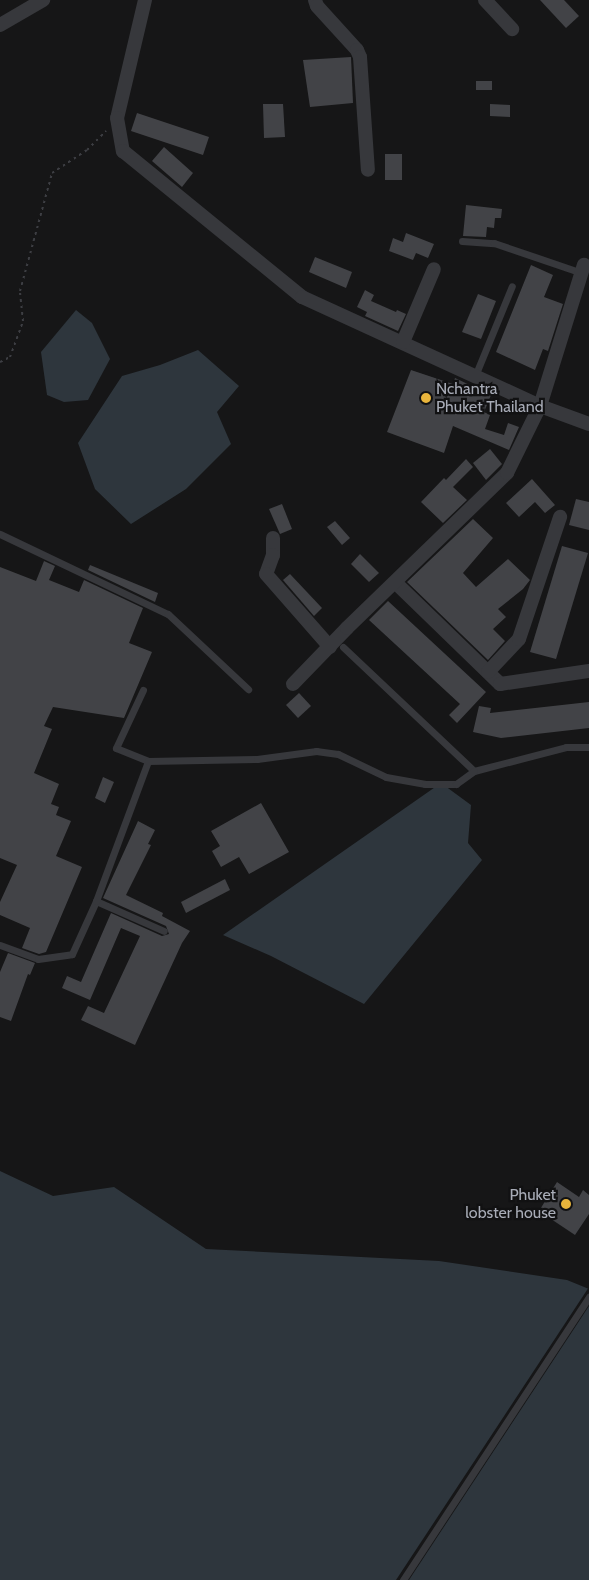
<!DOCTYPE html>
<html>
<head>
<meta charset="utf-8">
<style>
  body { margin:0 }
  #map { position:relative; width:589px; height:1580px; overflow:hidden; background:#161617; font-family:Cabin,sans-serif }
  div>[style] { position:absolute }
  .water>* { inset:0; background:#2e363d }
  .pier>* { inset:0; background:#161617 }
  .building>* { inset:0; background:#424347 }
  .path>* { height:2px; margin-top:-1px; transform-origin:0; background:repeating-linear-gradient(90deg,#3d3e43 0 2.5px,transparent 0 6.5px) }
  .lane>* { height:7px; margin:-3.5px; padding:0 3.5px; transform-origin:3.5px; border-radius:3.5px; background:#37383c }
  .street>* { height:14px; margin:-7px; padding:0 7px; transform-origin:7px; border-radius:7px; background:#37383c }
  .dots>* { width:14px; height:14px; translate:-50% -50%; box-sizing:border-box; border:2px solid #111112; border-radius:50% }
  span { translate:-50% -50%; white-space:nowrap; text-align:center; line-height:1.15; -webkit-text-stroke:4.5px #111112; paint-order:stroke }
  .poi-label { font-size:16px; color:#a8acb7 }
  .left { translate:0 -50%; text-align:left }
  .right { translate:-100% -50%; text-align:right }
</style>
</head>
<body>
<div id="map">
  <div class="water">
    <div style="clip-path:polygon(76px 310px,92px 323px,110px 359px,88px 400px,64px 402px,47px 395px,41px 352px)"></div>
    <div style="clip-path:polygon(198px 350px,239px 386px,217px 412px,231px 444px,186px 489px,131px 524px,95px 489px,78px 443px,122px 376px,160px 365px)"></div>
    <div style="clip-path:polygon(441px 783px,471px 805px,468px 843px,482px 860px,364px 1004px,271px 956px,223px 935px)"></div>
    <div style="clip-path:polygon(0 1171px,53px 1196px,114px 1187px,206px 1249px,439px 1261px,567px 1280px,589px 1289px,589px 1580px,0 1580px)"></div>
  </div>
  <div class="pier">
    <div style="clip-path:polygon(589px 1287px,589px 1306px,409px 1580px,396px 1580px)"></div>
  </div>
  <div class="building">
    <div style="clip-path:polygon(540px 0,564px 0,579px 16px,566px 28px)"></div>
    <div style="clip-path:polygon(351px 57px,353px 103px,310px 107px,303px 60px)"></div>
    <div style="clip-path:polygon(476px 81px,492px 81px,492px 90px,476px 90px)"></div>
    <div style="clip-path:polygon(263px 104px,283px 104px,285px 137px,264px 138px)"></div>
    <div style="clip-path:polygon(490px 104px,510px 105px,510px 117px,490px 116px)"></div>
    <div style="clip-path:polygon(137px 113px,209px 137px,203px 155px,131px 131px)"></div>
    <div style="clip-path:polygon(164px 147px,193px 173px,182px 187px,152px 161px)"></div>
    <div style="clip-path:polygon(385px 154px,402px 154px,402px 180px,385px 180px)"></div>
    <div style="clip-path:polygon(466px 205px,502px 209px,501px 218px,495px 218px,494px 228px,487px 227px,486px 237px,463px 236px)"></div>
    <div style="clip-path:polygon(406px 233px,434px 244px,428px 258px,416px 253px,413px 260px,389px 251px,393px 238px,403px 242px)"></div>
    <div style="clip-path:polygon(315px 257px,352px 272px,346px 288px,309px 272px)"></div>
    <div style="clip-path:polygon(531px 265px,553px 275px,544px 297px,563px 304px,548px 351px,543px 349px,535px 370px,496px 352px)"></div>
    <div style="clip-path:polygon(365px 290px,374px 295px,371px 301px,396px 312px,397px 310px,406px 314px,398px 331px,365px 316px,367px 312px,357px 307px)"></div>
    <div style="clip-path:polygon(478px 294px,496px 301px,481px 339px,462px 332px)"></div>
    <div style="clip-path:polygon(411px 370px,453px 384px,455px 378px,491px 395px,484px 412px,490px 415px,485px 429px,504px 435px,508px 423px,519px 427px,509px 450px,453px 426px,444px 453px,387px 432px)"></div>
    <div style="clip-path:polygon(490px 449px,502px 464px,486px 480px,473px 463px)"></div>
    <div style="clip-path:polygon(466px 459px,473px 467px,453px 487px,467px 500px,443px 523px,421px 502px,444px 478px,446px 480px)"></div>
    <div style="clip-path:polygon(532px 479px,555px 505px,545px 513px,535px 502px,519px 517px,506px 503px)"></div>
    <div style="clip-path:polygon(576px 499px,589px 502px,589px 530px,569px 525px)"></div>
    <div style="clip-path:polygon(282px 504px,292px 529px,280px 534px,269px 509px)"></div>
    <div style="clip-path:polygon(473px 519px,493px 538px,463px 573px,476px 587px,508px 559px,530px 580px,523px 589px,498px 609px,506px 617px,493px 629px,505px 641px,488px 660px,407px 582px)"></div>
    <div style="clip-path:polygon(335px 521px,350px 538px,342px 545px,327px 527px)"></div>
    <div style="clip-path:polygon(562px 546px,588px 553px,556px 659px,530px 652px)"></div>
    <div style="clip-path:polygon(360px 554px,379px 573px,369px 582px,351px 564px)"></div>
    <div style="clip-path:polygon(44px 561px,55px 566px,49px 580px,79px 592px,84px 580px,143px 608px,129px 643px,152px 652px,124px 718px,53px 707px,44px 726px,52px 729px,34px 773px,59px 784px,51px 804px,59px 807px,56px 815px,71px 821px,56px 856px,82px 867px,46px 952px,39px 954px,22px 948px,30px 928px,0 915px,0 902px,17px 865px,0 858px,0 567px,36px 581px)"></div>
    <div style="clip-path:polygon(90px 565px,158px 593px,155px 602px,88px 570px)"></div>
    <div style="clip-path:polygon(290px 574px,322px 608px,314px 616px,283px 580px)"></div>
    <div style="clip-path:polygon(388px 601px,486px 692px,457px 723px,449px 715px,460px 704px,369px 620px)"></div>
    <div style="clip-path:polygon(299px 693px,311px 706px,298px 718px,286px 705px)"></div>
    <div style="clip-path:polygon(589px 702px,589px 728px,501px 738px,473px 732px,479px 706px,491px 708px,490px 713px)"></div>
    <div style="clip-path:polygon(103px 777px,114px 782px,105px 803px,95px 798px)"></div>
    <div style="clip-path:polygon(261px 803px,289px 852px,249px 874px,239px 857px,221px 867px,212px 851px,220px 846px,211px 831px)"></div>
    <div style="clip-path:polygon(138px 821px,155px 830px,148px 844px,151px 845px,126px 895px,163px 913px,162px 916px,190px 931px,182px 943px,135px 1045px,81px 1020px,88px 1006px,104px 1013px,140px 936px,121px 928px,90px 1000px,62px 988px,67px 976px,81px 982px,111px 913px,162px 936px,169px 934px,166px 926px,103px 898px)"></div>
    <div style="clip-path:polygon(225px 879px,230px 890px,186px 913px,181px 902px)"></div>
    <div style="clip-path:polygon(8px 953px,35px 963px,30px 975px,28px 974px,11px 1021px,0 1017px,0 972px)"></div>
    <div style="clip-path:polygon(557px 1182px,579px 1197px,583px 1190px,589px 1195px,589px 1214px,575px 1235px,539px 1211px)"></div>
  </div>
  <div class="path">
    <div style="left:0;top:362px;width:11px;rotate:-27deg"></div>
    <div style="left:10px;top:357px;width:38px;rotate:-70deg"></div>
    <div style="left:23px;top:321px;width:30px;rotate:-96deg"></div>
    <div style="left:20px;top:291px;width:122px;rotate:-74.8deg"></div>
    <div style="left:52px;top:173px;width:42px;rotate:-33.3deg"></div>
    <div style="left:87px;top:150px;width:27px;rotate:-45deg"></div>
  </div>
  <div class="lane">
    <div style="left:462px;top:241px;width:32px;rotate:4deg"></div>
    <div style="left:494px;top:243px;width:93px;rotate:18.8deg"></div>
    <div style="left:475px;top:376px;width:97px;rotate:-67.7deg"></div>
    <div style="left:0;top:534px;width:186px;rotate:25.5deg"></div>
    <div style="left:168px;top:614px;width:110px;rotate:43.2deg"></div>
    <div style="left:343px;top:647px;width:180px;rotate:43.4deg"></div>
    <div style="left:474px;top:771px;width:95px;rotate:-14.6deg"></div>
    <div style="left:566px;top:747px;width:23px"></div>
    <div style="left:143px;top:690px;width:64px;rotate:115deg"></div>
    <div style="left:116px;top:748px;width:35px;rotate:22deg"></div>
    <div style="left:96px;top:901px;width:74px;rotate:23.8deg"></div>
    <div style="left:0;top:945px;width:40px;rotate:20.2deg"></div>
    <div style="left:38px;top:959px;width:34px;rotate:-8deg"></div>
    <div style="left:72px;top:954px;width:58px;rotate:-65.6deg"></div>
    <div style="left:96px;top:901px;width:149px;rotate:-69.6deg"></div>
    <div style="left:148px;top:761px;width:109px;rotate:-1.1deg"></div>
    <div style="left:257px;top:759px;width:60px;rotate:-7.7deg"></div>
    <div style="left:316px;top:751px;width:22px;rotate:8deg"></div>
    <div style="left:338px;top:754px;width:53px;rotate:25.6deg"></div>
    <div style="left:386px;top:777px;width:40px;rotate:10deg"></div>
    <div style="left:425px;top:784px;width:31px"></div>
    <div style="left:456px;top:784px;width:22px;rotate:-36deg"></div>
    <div style="left:403px;top:1580px;width:339px;rotate:-56.7deg"></div>
  </div>
  <div class="street">
    <div style="left:145px;top:0;width:121px;rotate:103.3deg"></div>
    <div style="left:117px;top:118px;width:34px;rotate:80deg"></div>
    <div style="left:123px;top:151px;width:231px;rotate:39.2deg"></div>
    <div style="left:302px;top:297px;width:262px;rotate:24.6deg"></div>
    <div style="left:540px;top:406px;width:52px;rotate:20.2deg"></div>
    <div style="left:315px;top:0;width:6px;rotate:72deg"></div>
    <div style="left:317px;top:6px;width:59px;rotate:47.7deg"></div>
    <div style="left:357px;top:50px;width:8px;rotate:67deg"></div>
    <div style="left:360px;top:57px;width:113px;rotate:86deg"></div>
    <div style="left:485px;top:0;width:40px;rotate:47deg"></div>
    <div style="left:0;top:25px;width:50px;rotate:-30.2deg"></div>
    <div style="left:403px;top:342px;width:79px;rotate:-67deg"></div>
    <div style="left:273px;top:538px;width:17px;rotate:90deg"></div>
    <div style="left:273px;top:555px;width:20px;rotate:110deg"></div>
    <div style="left:266px;top:574px;width:97px;rotate:48.8deg"></div>
    <div style="left:399px;top:586px;width:141px;rotate:44.1deg"></div>
    <div style="left:500px;top:684px;width:90px;rotate:-8.3deg"></div>
    <div style="left:488px;top:672px;width:45px;rotate:-46.8deg"></div>
    <div style="left:519px;top:639px;width:129px;rotate:-71.4deg"></div>
    <div style="left:293px;top:684px;width:78px;rotate:-46deg"></div>
    <div style="left:347px;top:628px;width:223px;rotate:-44.1deg"></div>
    <div style="left:507px;top:473px;width:75px;rotate:-63.8deg"></div>
    <div style="left:540px;top:406px;width:148px;rotate:-72.7deg"></div>
  </div>
  <div class="dots">
    <div style="left:426px;top:398px;background:#e9b53c"></div>
    <div style="left:566px;top:1204px;background:#e9b53c"></div>
  </div>
  <div class="poi-label">
    <span class="left" style="left:436px;top:398px">Nchantra<br>Phuket Thailand</span>
    <span class="right" style="left:556px;top:1204px">Phuket<br>lobster house</span>
  </div>
</div>
</body>
</html>
